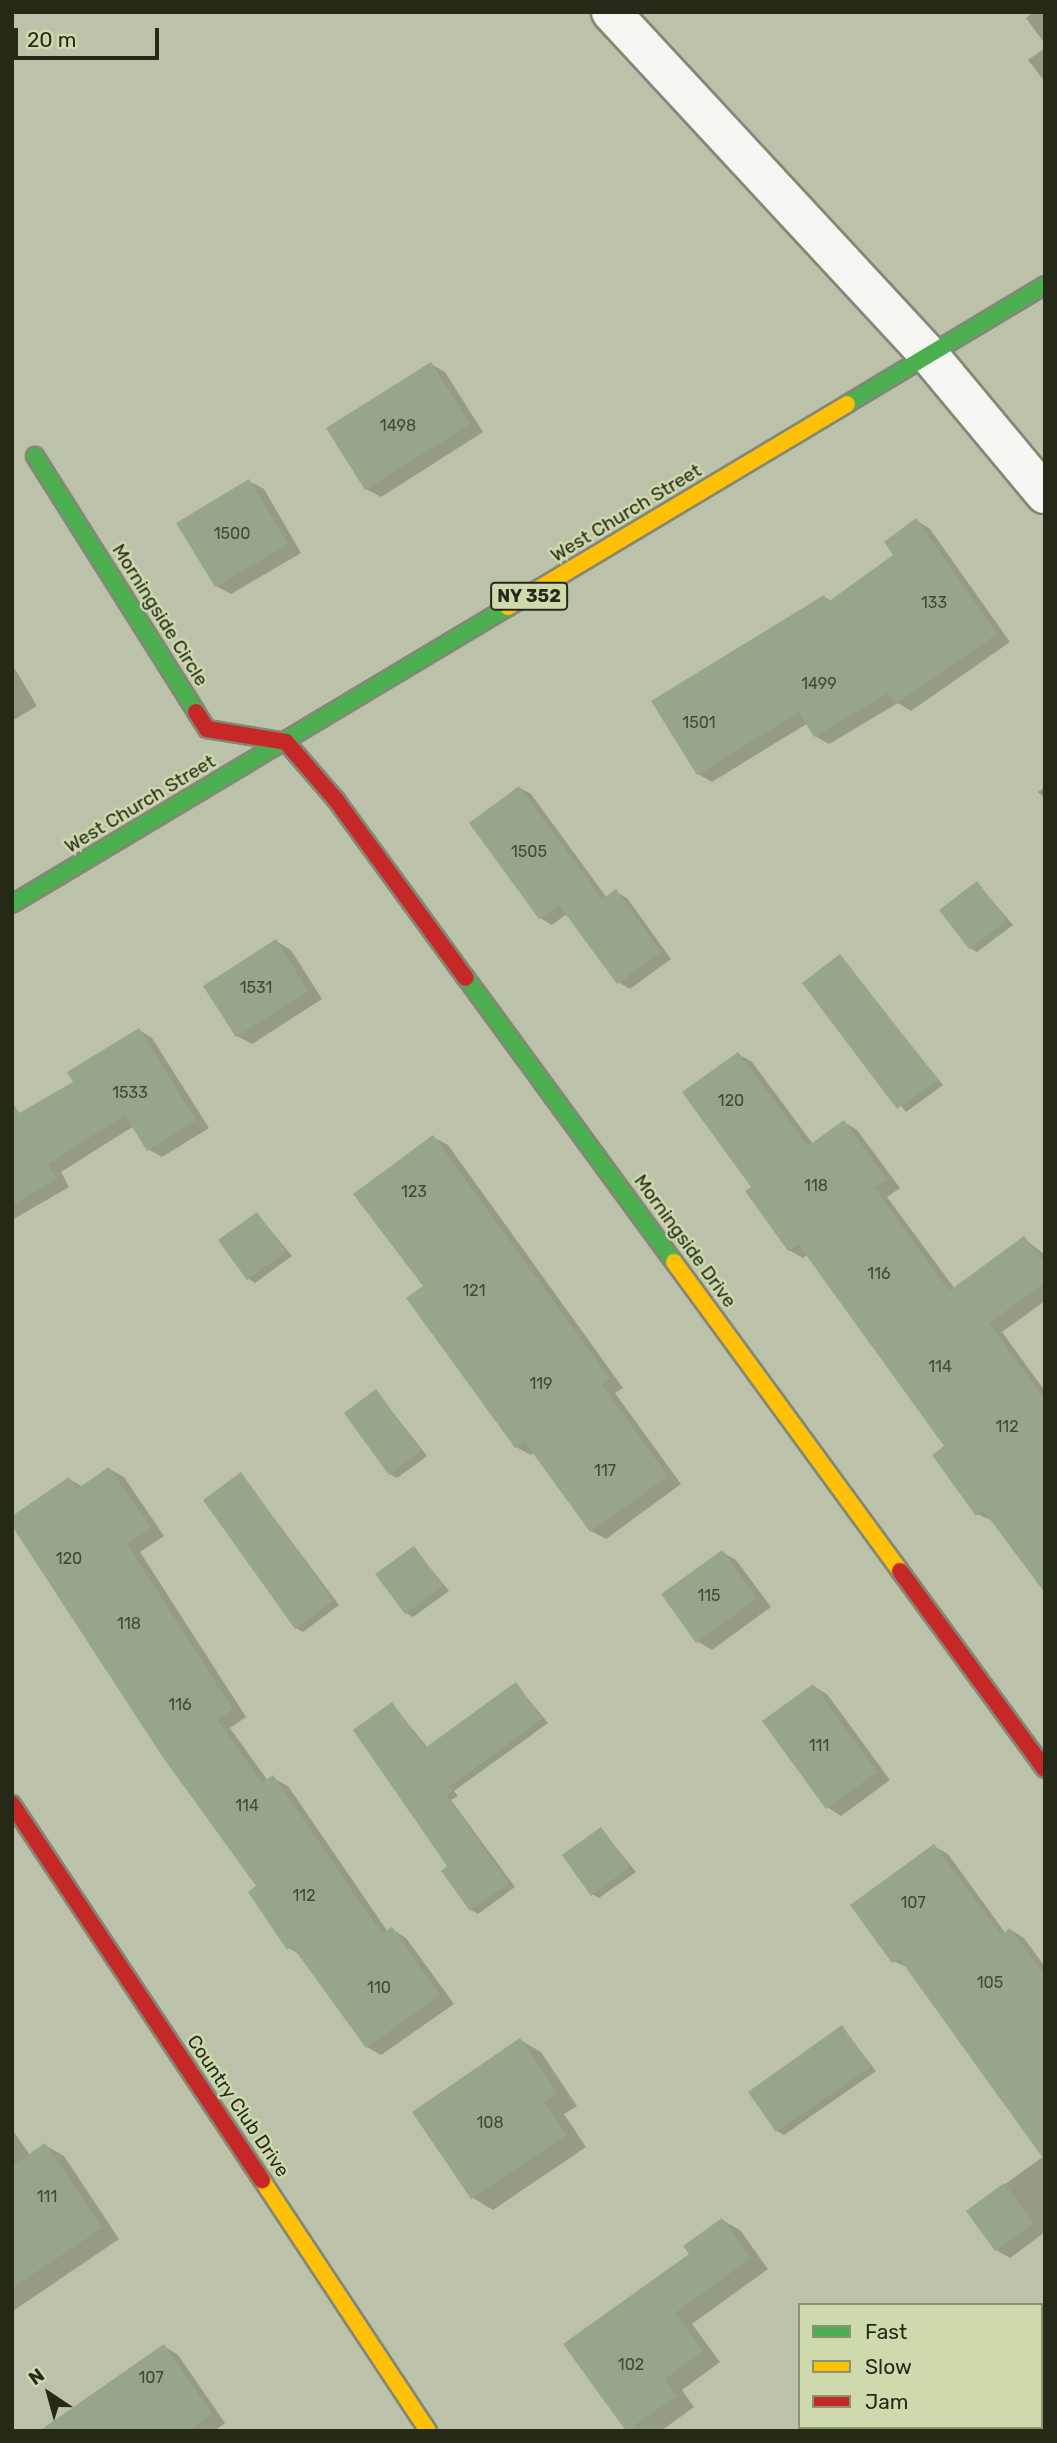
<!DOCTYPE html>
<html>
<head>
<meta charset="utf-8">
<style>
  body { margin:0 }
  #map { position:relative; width:1057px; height:2443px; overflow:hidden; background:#bcc2aa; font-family:Rubik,sans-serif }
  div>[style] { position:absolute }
  .shadow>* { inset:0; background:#0003 }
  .building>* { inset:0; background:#98a58d }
  .roads { filter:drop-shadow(2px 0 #838875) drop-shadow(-2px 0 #838875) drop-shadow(0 2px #838875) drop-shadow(0 -2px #838875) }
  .street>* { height:38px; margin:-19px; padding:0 19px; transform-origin:19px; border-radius:19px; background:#f5f6f2 }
  .fast>* { height:16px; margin:-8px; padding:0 8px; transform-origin:8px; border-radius:8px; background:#4caf50 }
  .slow>* { height:16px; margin:-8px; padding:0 8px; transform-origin:8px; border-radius:8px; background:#ffc107 }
  .jam>* { height:16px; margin:-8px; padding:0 8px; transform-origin:8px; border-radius:8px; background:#c62828 }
  span { translate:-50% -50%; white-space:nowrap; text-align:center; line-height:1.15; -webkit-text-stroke:5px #cedaad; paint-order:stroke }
  .number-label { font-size:16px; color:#424935 }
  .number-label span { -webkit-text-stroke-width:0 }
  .shield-label span { padding:2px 5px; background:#cedaad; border:2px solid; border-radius:5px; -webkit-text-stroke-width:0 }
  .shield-label { font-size:18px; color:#252a18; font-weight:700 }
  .street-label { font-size:19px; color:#252a18 }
  .frame { position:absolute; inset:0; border:14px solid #252a18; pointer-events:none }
  .legend { position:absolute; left:798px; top:2303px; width:245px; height:126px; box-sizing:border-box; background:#cedaad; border:2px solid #8a9471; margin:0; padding:9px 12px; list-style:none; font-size:21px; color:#252a18 }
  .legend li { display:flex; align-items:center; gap:14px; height:35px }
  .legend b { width:35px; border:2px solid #8a9471 }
  .north { position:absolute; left:14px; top:2359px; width:70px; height:70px; -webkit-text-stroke:5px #cedaad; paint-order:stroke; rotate:324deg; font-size:19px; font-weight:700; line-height:28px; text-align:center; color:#252a18 }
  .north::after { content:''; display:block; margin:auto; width:24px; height:32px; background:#252a18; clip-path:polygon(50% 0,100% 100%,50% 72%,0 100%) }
  .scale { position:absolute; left:14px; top:28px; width:145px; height:32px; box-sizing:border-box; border:4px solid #252a18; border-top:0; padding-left:9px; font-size:21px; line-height:24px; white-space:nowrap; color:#252a18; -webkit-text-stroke:5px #cedaad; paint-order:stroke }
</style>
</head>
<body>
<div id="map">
  <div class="shadow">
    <div style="clip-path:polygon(1033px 12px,1045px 12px,1045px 44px,1026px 18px)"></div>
    <div style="clip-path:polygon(1045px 48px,1045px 82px,1028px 60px)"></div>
    <div style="clip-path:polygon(431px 364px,445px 372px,483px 432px,381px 497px,366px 489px)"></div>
    <div style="clip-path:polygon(249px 481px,264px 489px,301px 553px,231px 594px,216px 586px)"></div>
    <div style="clip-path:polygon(916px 520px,930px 529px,1010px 642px,911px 711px,898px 703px,829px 744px,815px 736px,808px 723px,712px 782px,698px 774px,824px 597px,832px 601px,895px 555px)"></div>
    <div style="clip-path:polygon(12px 664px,37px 706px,12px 721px)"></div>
    <div style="clip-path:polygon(1045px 787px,1045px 799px,1038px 792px)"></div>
    <div style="clip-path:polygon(520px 788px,531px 794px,607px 898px,616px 892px,627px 898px,671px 959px,630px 989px,618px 982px,568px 913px,552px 925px,540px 918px)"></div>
    <div style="clip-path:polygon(977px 883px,1013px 925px,977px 952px,970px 948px)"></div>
    <div style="clip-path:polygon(276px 941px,291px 950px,322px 999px,252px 1044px,237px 1036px)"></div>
    <div style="clip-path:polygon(840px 957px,943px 1085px,906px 1112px,804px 983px)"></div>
    <div style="clip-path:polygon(139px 1030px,152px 1038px,209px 1128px,162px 1157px,148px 1149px,134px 1126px,61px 1172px,69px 1187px,12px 1220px,12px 1118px,75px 1082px)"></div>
    <div style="clip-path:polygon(738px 1054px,752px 1062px,813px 1144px,844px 1122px,857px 1130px,900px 1188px,887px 1197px,955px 1289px,1025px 1239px,1045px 1255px,1045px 1301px,1002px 1332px,1045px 1391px,1045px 1591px,993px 1521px,977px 1514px,947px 1446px,808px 1254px,803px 1258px,789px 1250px,754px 1187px)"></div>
    <div style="clip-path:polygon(433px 1137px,448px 1145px,623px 1388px,615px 1393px,681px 1484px,606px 1539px,591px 1531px,534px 1452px,531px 1455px,516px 1447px,425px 1286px)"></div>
    <div style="clip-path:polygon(257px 1214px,292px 1256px,255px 1283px,249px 1279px)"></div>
    <div style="clip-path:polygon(376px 1391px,427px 1456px,397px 1478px,390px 1474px)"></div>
    <div style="clip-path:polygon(109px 1469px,124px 1477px,164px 1536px,140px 1552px,246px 1717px,230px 1728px,268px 1781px,273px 1778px,288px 1786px,388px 1932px,392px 1929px,406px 1938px,454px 2004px,381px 2055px,367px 2047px,302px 1956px,289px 1948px,69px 1479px,83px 1487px)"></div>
    <div style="clip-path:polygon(241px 1474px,339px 1605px,303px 1632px,296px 1628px)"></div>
    <div style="clip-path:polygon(414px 1548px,449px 1591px,413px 1617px,406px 1613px)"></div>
    <div style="clip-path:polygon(722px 1552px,736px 1560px,771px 1607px,712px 1650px,697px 1641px)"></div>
    <div style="clip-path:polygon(516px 1684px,548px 1723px,454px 1791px,458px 1796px,451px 1800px,515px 1887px,478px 1914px,471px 1910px,449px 1867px,392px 1704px,428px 1748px)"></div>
    <div style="clip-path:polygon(813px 1686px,827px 1694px,890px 1780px,841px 1816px,827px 1807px)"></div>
    <div style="clip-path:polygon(601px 1829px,636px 1872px,599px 1898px,592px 1894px)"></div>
    <div style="clip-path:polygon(934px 1846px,948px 1854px,1006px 1934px,1011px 1930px,1024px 1938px,1045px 1967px,1045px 2232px,1010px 2258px,996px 2250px,968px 2211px,1044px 2156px,909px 1968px,893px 1961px)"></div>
    <div style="clip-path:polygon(842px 2027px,876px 2071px,784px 2135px,777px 2131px)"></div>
    <div style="clip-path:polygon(520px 2040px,541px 2052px,577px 2106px,564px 2114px,586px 2147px,493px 2210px,473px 2198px)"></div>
    <div style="clip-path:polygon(12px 2129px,30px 2155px,45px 2145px,64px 2156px,119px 2239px,13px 2311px)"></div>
    <div style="clip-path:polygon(722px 2220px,740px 2230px,768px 2269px,692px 2324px,720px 2362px,682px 2390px,694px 2407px,661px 2431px,628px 2431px,565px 2344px,691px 2254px)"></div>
    <div style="clip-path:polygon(164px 2346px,178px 2355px,225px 2423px,214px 2431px,83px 2431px)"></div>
    <div style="clip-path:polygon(1045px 2379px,1045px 2410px,1041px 2405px)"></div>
  </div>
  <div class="building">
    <div style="clip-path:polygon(431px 362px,470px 424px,365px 490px,326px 428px)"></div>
    <div style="clip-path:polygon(249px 479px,288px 544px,215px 587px,176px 523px)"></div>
    <div style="clip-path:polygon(916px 518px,997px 634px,896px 704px,888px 693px,814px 737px,799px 712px,697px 775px,651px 701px,824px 595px,828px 602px,893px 555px,884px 542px)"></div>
    <div style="clip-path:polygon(519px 786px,602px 899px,616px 889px,661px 952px,617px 984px,559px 905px,539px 919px,469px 823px)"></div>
    <div style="clip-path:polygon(977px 881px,1007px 921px,969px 949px,939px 910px)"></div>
    <div style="clip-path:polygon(276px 939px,308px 991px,236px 1037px,203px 986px)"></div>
    <div style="clip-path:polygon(840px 954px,938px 1080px,897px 1109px,802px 983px)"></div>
    <div style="clip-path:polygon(139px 1028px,196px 1120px,147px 1151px,125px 1115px,48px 1164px,57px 1179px,12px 1205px,12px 1102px,19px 1113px,73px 1082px,67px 1072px)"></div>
    <div style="clip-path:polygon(738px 1052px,808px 1146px,844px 1120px,887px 1180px,875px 1188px,949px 1291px,1024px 1236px,1045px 1264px,1045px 1283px,989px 1323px,1045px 1400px,1045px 1593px,983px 1510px,976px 1516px,932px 1455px,944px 1446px,798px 1244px,788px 1251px,745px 1191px,751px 1187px,682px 1092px)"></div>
    <div style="clip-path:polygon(433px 1135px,610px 1379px,602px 1385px,668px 1476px,590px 1532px,524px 1441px,515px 1448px,406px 1298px,423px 1286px,353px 1194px)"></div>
    <div style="clip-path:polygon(257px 1212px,286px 1252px,247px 1280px,218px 1240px)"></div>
    <div style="clip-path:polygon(376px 1389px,421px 1451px,389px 1475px,344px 1413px)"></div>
    <div style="clip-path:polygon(109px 1467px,151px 1528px,127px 1544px,233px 1709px,217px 1719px,262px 1783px,273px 1775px,382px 1934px,392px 1927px,440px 1995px,366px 2048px,292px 1946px,287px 1950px,248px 1892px,256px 1886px,162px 1756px,12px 1526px,12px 1516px,69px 1477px,77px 1489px)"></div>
    <div style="clip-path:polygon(241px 1472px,333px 1601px,295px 1629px,203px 1500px)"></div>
    <div style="clip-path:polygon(414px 1546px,443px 1586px,405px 1614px,375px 1574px)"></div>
    <div style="clip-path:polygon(722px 1550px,757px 1598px,696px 1643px,661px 1594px)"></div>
    <div style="clip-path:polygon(516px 1682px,542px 1719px,449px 1787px,452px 1791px,446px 1796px,509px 1883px,470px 1911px,441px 1871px,447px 1866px,353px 1730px,392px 1702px,425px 1748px)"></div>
    <div style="clip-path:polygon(813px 1684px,877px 1772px,826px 1809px,762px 1721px)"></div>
    <div style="clip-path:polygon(601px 1827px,630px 1867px,591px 1896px,562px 1855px)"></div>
    <div style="clip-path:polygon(934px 1844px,1001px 1935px,1010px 1928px,1045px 1976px,1045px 2161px,899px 1958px,892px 1963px,850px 1905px)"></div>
    <div style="clip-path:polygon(842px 2025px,871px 2067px,776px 2132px,748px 2092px)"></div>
    <div style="clip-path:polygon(520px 2038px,558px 2094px,544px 2102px,567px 2135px,471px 2199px,412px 2112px)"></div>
    <div style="clip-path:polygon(45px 2143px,102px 2228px,12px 2288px,12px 2166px)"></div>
    <div style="clip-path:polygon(1004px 2183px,1034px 2223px,995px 2251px,966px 2211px)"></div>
    <div style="clip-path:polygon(722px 2218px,751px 2258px,675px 2313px,703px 2351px,665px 2379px,677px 2396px,626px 2431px,563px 2344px,689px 2254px,683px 2246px)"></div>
    <div style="clip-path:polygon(164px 2344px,212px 2414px,188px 2431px,39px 2431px)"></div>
  </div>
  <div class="roads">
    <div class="street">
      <div style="left:611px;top:12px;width:468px;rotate:47.2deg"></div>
      <div style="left:929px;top:355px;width:181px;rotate:50.2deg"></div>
    </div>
    <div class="fast">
      <div style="left:847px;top:404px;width:231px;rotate:-31deg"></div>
      <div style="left:35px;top:456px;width:302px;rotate:57.8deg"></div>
      <div style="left:12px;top:904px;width:578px;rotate:-30.91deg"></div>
      <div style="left:466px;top:978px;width:352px;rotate:53.8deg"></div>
    </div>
    <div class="slow">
      <div style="left:508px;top:607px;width:395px;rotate:-30.9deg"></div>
      <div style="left:674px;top:1262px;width:383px;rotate:53.8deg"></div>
      <div style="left:262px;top:2180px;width:301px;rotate:56.5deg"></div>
    </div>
    <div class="jam">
      <div style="left:196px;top:712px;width:20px;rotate:57deg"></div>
      <div style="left:207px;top:729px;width:80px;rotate:9.3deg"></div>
      <div style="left:286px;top:742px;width:77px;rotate:49.2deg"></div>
      <div style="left:336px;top:800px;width:220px;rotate:53.9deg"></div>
      <div style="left:900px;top:1571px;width:245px;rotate:53.8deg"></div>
      <div style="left:12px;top:1804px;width:452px;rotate:56.4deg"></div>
    </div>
  </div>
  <div class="number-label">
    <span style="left:398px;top:426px">1498</span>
    <span style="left:232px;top:534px">1500</span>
    <span style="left:934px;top:603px">133</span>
    <span style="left:819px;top:684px">1499</span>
    <span style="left:699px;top:723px">1501</span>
    <span style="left:529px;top:852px">1505</span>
    <span style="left:256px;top:988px">1531</span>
    <span style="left:130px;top:1093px">1533</span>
    <span style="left:731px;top:1101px">120</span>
    <span style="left:816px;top:1186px">118</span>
    <span style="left:414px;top:1192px">123</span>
    <span style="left:879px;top:1274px">116</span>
    <span style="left:474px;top:1291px">121</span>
    <span style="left:940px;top:1367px">114</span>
    <span style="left:541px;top:1384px">119</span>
    <span style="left:1007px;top:1427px">112</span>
    <span style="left:605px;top:1471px">117</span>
    <span style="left:69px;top:1559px">120</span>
    <span style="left:709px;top:1596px">115</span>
    <span style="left:129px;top:1624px">118</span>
    <span style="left:180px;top:1705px">116</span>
    <span style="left:819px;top:1746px">111</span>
    <span style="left:247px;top:1806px">114</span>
    <span style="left:304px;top:1896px">112</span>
    <span style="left:913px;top:1903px">107</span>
    <span style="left:990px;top:1983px">105</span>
    <span style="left:379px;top:1988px">110</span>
    <span style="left:490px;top:2123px">108</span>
    <span style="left:47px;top:2197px">111</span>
    <span style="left:631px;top:2365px">102</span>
    <span style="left:151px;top:2378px">107</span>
  </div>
  <div class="shield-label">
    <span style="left:529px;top:596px">NY 352</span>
  </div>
  <div class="street-label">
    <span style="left:626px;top:513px;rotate:-31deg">West Church Street</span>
    <span style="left:160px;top:615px;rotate:58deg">Morningside Circle</span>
    <span style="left:140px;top:804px;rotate:-31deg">West Church Street</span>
    <span style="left:685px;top:1241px;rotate:54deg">Morningside Drive</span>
    <span style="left:238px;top:2106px;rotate:56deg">Country Club Drive</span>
  </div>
  <div class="frame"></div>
  <ul class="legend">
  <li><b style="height:9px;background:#4caf50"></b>Fast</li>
  <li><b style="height:9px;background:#ffc107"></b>Slow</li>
  <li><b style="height:9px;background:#c62828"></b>Jam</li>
  </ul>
  <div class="north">N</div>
  <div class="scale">20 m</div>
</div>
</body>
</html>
